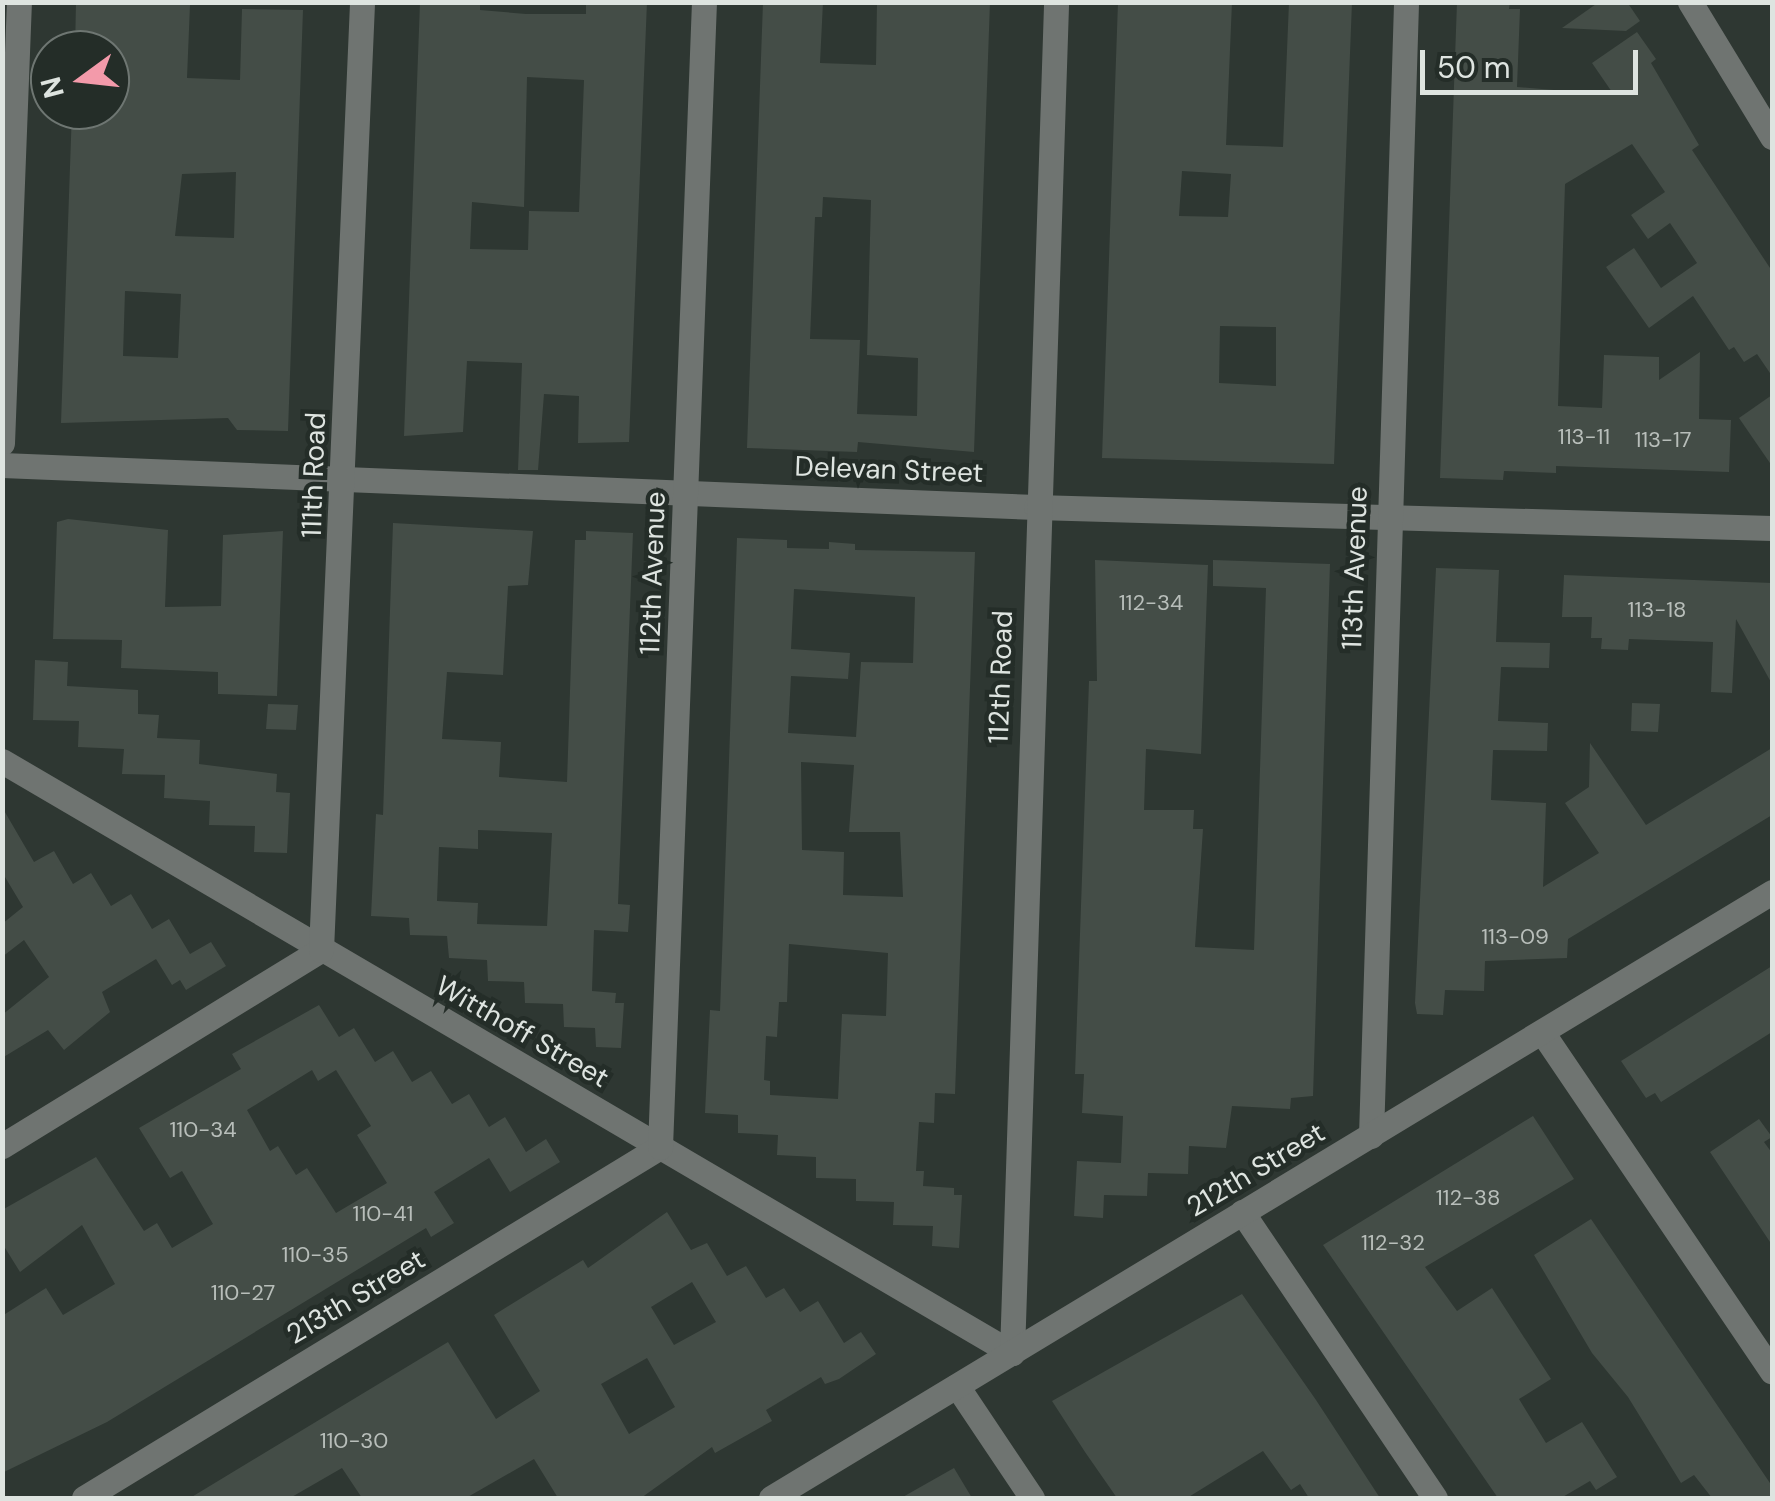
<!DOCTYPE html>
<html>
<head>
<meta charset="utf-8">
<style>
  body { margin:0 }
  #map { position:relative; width:1775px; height:1501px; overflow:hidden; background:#2e3732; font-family:"DM Sans",sans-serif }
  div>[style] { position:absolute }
  .building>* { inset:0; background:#444d47 }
  .minor>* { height:25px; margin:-12.5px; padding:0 12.5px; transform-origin:12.5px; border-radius:12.5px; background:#6f7471 }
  span { translate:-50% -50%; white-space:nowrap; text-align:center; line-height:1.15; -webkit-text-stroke:9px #242d28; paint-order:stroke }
  .number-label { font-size:22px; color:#b8beba }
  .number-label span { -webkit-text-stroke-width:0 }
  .street-label { font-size:28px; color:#dee4e0 }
  .frame { position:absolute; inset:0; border:5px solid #dee4e0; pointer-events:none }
  .north { position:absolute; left:30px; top:30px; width:100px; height:100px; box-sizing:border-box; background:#242d28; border:2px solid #6e7672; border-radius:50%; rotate:255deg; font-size:28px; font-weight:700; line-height:40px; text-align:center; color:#dee4e0 }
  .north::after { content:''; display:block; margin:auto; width:35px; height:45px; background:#f39aaa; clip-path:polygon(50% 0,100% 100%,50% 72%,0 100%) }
  .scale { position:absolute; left:1420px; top:50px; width:218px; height:45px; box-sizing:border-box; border:5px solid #dee4e0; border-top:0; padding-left:12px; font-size:30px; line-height:35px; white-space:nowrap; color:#dee4e0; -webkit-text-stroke:8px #242d28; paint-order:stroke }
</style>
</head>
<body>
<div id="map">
  <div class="building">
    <div style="clip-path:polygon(evenodd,76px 2px,190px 5px,187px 78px,240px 80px,242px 9px,303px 10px,288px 431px,237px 430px,228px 418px,61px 423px,72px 110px,110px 110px,110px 50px,75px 50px,76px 2px,236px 172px,234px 238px,175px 236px,182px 174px,236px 172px,76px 2px,125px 291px,181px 294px,178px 358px,123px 356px,125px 291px)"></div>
    <div style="clip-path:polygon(evenodd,420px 2px,480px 2px,480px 10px,526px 14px,586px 14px,586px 2px,647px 2px,629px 442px,578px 443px,579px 396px,544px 394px,538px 470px,518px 470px,522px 363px,467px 361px,463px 432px,404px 436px,420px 2px,527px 77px,584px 80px,579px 212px,529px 211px,528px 250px,470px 249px,472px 202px,524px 207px,527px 77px)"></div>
    <div style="clip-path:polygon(evenodd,763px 2px,823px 2px,820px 63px,876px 65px,877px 2px,990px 2px,974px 452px,858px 442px,857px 452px,747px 448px,763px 2px,823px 197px,871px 200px,867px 355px,918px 358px,917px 416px,857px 414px,860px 340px,810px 339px,815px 217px,822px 217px,823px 197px)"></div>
    <div style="clip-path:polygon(evenodd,1118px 2px,1232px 2px,1226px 145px,1283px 147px,1289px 2px,1352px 2px,1334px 464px,1102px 458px,1118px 2px,1182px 171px,1231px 174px,1228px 217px,1179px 216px,1182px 171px,1118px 2px,1220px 326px,1276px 327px,1276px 386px,1219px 383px,1220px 326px)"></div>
    <div style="clip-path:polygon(1457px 2px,1510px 2px,1509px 9px,1520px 9px,1517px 87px,1614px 95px,1592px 63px,1637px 32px,1656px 59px,1651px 63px,1699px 145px,1692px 150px,1772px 271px,1772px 376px,1757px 354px,1744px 362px,1734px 347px,1729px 350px,1693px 296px,1649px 328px,1606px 267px,1634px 248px,1661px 288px,1697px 263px,1670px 223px,1648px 239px,1631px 215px,1665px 192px,1632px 144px,1565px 184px,1558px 406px,1602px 408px,1604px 355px,1659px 357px,1659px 380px,1700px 352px,1699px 419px,1731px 420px,1729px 472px,1556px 466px,1556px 473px,1504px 471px,1503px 480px,1440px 478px)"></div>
    <div style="clip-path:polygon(1599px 2px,1627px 2px,1640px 21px,1626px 31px,1562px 28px)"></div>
    <div style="clip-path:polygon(1772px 395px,1772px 466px,1739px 418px)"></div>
    <div style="clip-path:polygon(68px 519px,168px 530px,165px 607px,221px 606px,223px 535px,283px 531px,277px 696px,218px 694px,218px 672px,121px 668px,122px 640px,53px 639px,57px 522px)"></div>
    <div style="clip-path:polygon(evenodd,393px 523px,533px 531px,528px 585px,508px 586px,503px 675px,447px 672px,442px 739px,501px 742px,499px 777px,567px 782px,575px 540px,586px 540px,586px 531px,633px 533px,618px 904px,630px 905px,628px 932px,594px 930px,592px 991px,616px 993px,615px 1003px,624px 1003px,621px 1048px,596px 1047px,595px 1028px,564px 1027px,563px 1004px,525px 1003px,524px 982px,488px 981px,487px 960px,449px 958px,447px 936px,410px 935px,409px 918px,371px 916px,376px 814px,383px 815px,393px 523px,478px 830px,552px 833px,547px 926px,477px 924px,478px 903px,437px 901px,439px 847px,478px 849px,478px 830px)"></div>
    <div style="clip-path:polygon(evenodd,737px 538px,787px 540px,787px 548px,829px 549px,829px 542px,855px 544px,855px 550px,975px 552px,955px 1094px,935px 1093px,934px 1123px,919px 1122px,916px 1171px,924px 1171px,923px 1186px,954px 1188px,954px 1195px,962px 1195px,959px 1248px,932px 1246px,933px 1226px,893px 1225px,894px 1202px,856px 1201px,856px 1179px,816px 1178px,816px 1157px,777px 1155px,778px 1135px,738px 1133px,738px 1115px,705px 1113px,710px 1010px,720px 1011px,737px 538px,794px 589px,915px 597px,913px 663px,861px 662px,856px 737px,788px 733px,791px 676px,848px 679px,850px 653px,791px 649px,794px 589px,737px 538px,801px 762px,854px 765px,849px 832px,900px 832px,903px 897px,843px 895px,844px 852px,802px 850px,801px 762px,737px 538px,789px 944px,888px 953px,886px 1016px,842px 1014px,838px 1099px,770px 1095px,770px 1081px,764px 1080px,766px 1036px,777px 1037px,779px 1002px,787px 1002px,789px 944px)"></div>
    <div style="clip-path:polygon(1095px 560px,1208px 565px,1201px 754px,1146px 749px,1144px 810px,1194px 810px,1193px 829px,1203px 829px,1195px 947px,1254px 950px,1266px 588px,1213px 586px,1213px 560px,1330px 564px,1313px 1096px,1291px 1098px,1290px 1109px,1232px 1106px,1226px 1148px,1189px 1146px,1188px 1174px,1148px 1173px,1147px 1196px,1104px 1195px,1103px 1218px,1074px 1216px,1077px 1161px,1121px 1163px,1123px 1116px,1082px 1113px,1084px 1074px,1075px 1074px,1089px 681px,1097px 681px)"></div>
    <div style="clip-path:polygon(1436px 568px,1499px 570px,1496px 642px,1550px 643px,1549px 668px,1501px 667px,1498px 721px,1548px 723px,1547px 751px,1493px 750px,1491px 800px,1546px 803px,1543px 887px,1599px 853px,1565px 803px,1589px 787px,1590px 743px,1646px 825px,1772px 748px,1772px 815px,1568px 939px,1567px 958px,1485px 961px,1484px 991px,1445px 990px,1443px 1015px,1417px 1014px,1415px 1003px)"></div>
    <div style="clip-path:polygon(1564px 575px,1772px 583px,1772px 684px,1736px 619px,1732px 693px,1711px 692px,1713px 642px,1629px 639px,1628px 650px,1601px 649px,1602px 638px,1591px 638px,1592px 617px,1562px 617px)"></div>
    <div style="clip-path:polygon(35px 660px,68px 662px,67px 686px,138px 690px,138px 714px,159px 715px,157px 738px,200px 740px,199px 764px,277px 774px,276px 792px,290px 793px,287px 853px,254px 852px,255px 826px,209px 825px,210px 801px,164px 798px,165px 775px,122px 774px,124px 749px,78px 747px,79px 721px,33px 720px)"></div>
    <div style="clip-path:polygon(1632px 703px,1660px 704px,1658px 732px,1631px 731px)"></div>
    <div style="clip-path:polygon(268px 704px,298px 705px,296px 730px,266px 729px)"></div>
    <div style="clip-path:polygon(2px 807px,34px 862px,54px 851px,73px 884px,91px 873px,111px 906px,131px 894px,152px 929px,169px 919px,190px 954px,211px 942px,226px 966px,186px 990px,180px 980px,172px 985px,156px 959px,102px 992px,110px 1012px,64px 1050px,48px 1030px,2px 1058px,2px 1015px,49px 977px,24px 940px,2px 957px,2px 924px,23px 907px,2px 872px)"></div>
    <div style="clip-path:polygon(1772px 966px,1772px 1032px,1661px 1102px,1655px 1093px,1646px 1098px,1621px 1061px)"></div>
    <div style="clip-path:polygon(evenodd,319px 1005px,339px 1037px,354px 1028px,375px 1062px,393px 1051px,412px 1082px,431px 1071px,452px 1104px,469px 1094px,489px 1127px,505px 1117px,526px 1152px,546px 1139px,560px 1162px,510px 1192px,489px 1158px,434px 1192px,454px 1223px,431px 1237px,426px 1228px,107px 1422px,2px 1473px,2px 1316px,46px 1288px,63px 1315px,115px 1284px,82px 1225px,20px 1272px,2px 1243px,2px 1210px,96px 1157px,144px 1231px,157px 1223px,172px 1248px,213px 1224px,182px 1171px,170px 1178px,139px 1128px,241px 1069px,232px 1054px,319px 1005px,312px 1070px,318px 1081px,336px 1070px,371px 1126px,357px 1135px,387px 1183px,336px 1213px,307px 1168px,296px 1175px,278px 1146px,270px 1151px,247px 1110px,312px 1070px)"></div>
    <div style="clip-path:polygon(1533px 1116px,1574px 1179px,1425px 1267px,1457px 1311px,1492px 1288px,1551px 1379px,1519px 1399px,1546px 1443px,1582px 1422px,1617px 1477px,1596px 1490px,1590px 1481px,1561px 1498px,1498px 1498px,1323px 1245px)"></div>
    <div style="clip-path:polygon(1759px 1119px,1772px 1137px,1764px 1142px,1772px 1153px,1772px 1245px,1710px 1152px)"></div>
    <div style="clip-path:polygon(evenodd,667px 1212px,691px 1250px,707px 1243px,727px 1276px,746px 1266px,766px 1298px,784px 1288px,800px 1312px,818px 1301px,844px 1343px,861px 1332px,876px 1354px,839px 1379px,825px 1384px,821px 1377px,766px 1410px,772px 1421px,715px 1453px,712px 1447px,641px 1498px,558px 1498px,534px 1459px,466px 1498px,362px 1498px,342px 1468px,290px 1498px,190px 1498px,448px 1342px,496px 1419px,540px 1391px,494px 1315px,583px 1260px,588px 1268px,667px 1212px,692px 1282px,716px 1322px,674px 1345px,651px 1307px,692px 1282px,667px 1212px,647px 1358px,675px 1407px,629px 1434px,601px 1384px,647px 1358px)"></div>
    <div style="clip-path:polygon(1591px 1219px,1772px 1486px,1772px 1498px,1712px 1498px,1694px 1475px,1681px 1483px,1628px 1397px,1592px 1353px,1534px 1255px)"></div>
    <div style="clip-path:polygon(1242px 1294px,1316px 1400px,1380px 1498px,1309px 1498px,1300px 1484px,1291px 1490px,1263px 1451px,1187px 1498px,1117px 1498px,1085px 1452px,1052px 1401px)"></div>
    <div style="clip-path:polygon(954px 1468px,972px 1498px,901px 1498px)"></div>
  </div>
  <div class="minor">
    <div style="left:1690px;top:2px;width:158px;rotate:58.7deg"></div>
    <div style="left:2px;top:443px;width:441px;rotate:-87.8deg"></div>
    <div style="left:2px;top:465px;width:1035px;rotate:2.33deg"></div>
    <div style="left:1036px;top:507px;width:736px;rotate:1.63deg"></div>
    <div style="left:2px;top:761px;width:1171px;rotate:30.38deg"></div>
    <div style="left:1012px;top:1353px;width:1352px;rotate:-88.13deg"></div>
    <div style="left:1542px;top:1032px;width:410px;rotate:55.9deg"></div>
    <div style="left:1371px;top:1136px;width:1135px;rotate:-88.23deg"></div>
    <div style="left:2px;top:1146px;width:374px;rotate:-31.6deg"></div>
    <div style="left:321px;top:950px;width:949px;rotate:-87.52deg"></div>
    <div style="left:1242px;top:1212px;width:345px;rotate:56deg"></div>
    <div style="left:957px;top:1386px;width:135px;rotate:56.2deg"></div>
    <div style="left:84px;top:1498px;width:675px;rotate:-31.36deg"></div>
    <div style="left:660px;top:1147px;width:1146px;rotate:-87.8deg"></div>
    <div style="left:771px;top:1498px;width:1170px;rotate:-31.19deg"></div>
  </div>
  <div class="number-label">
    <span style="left:1584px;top:437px">113-11</span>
    <span style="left:1663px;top:440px">113-17</span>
    <span style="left:1151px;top:603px">112-34</span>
    <span style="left:1657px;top:610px">113-18</span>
    <span style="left:1515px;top:937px">113-09</span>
    <span style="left:203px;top:1130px">110-34</span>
    <span style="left:1468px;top:1198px">112-38</span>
    <span style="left:383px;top:1214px">110-41</span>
    <span style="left:1393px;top:1243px">112-32</span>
    <span style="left:315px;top:1255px">110-35</span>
    <span style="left:243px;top:1293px">110-27</span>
    <span style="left:354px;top:1441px">110-30</span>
  </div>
  <div class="street-label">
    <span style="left:889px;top:470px;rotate:2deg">Delevan Street</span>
    <span style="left:314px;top:475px;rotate:-88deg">111th Road</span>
    <span style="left:1355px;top:568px;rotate:-88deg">113th Avenue</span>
    <span style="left:653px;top:573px;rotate:-88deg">112th Avenue</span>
    <span style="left:1001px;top:677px;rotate:-88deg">112th Road</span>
    <span style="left:522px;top:1032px;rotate:30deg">Witthoff Street</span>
    <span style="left:1256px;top:1170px;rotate:-31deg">212th Street</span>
    <span style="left:356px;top:1297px;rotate:-31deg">213th Street</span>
  </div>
  <div class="frame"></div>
  <div class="north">N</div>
  <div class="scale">50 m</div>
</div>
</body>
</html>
